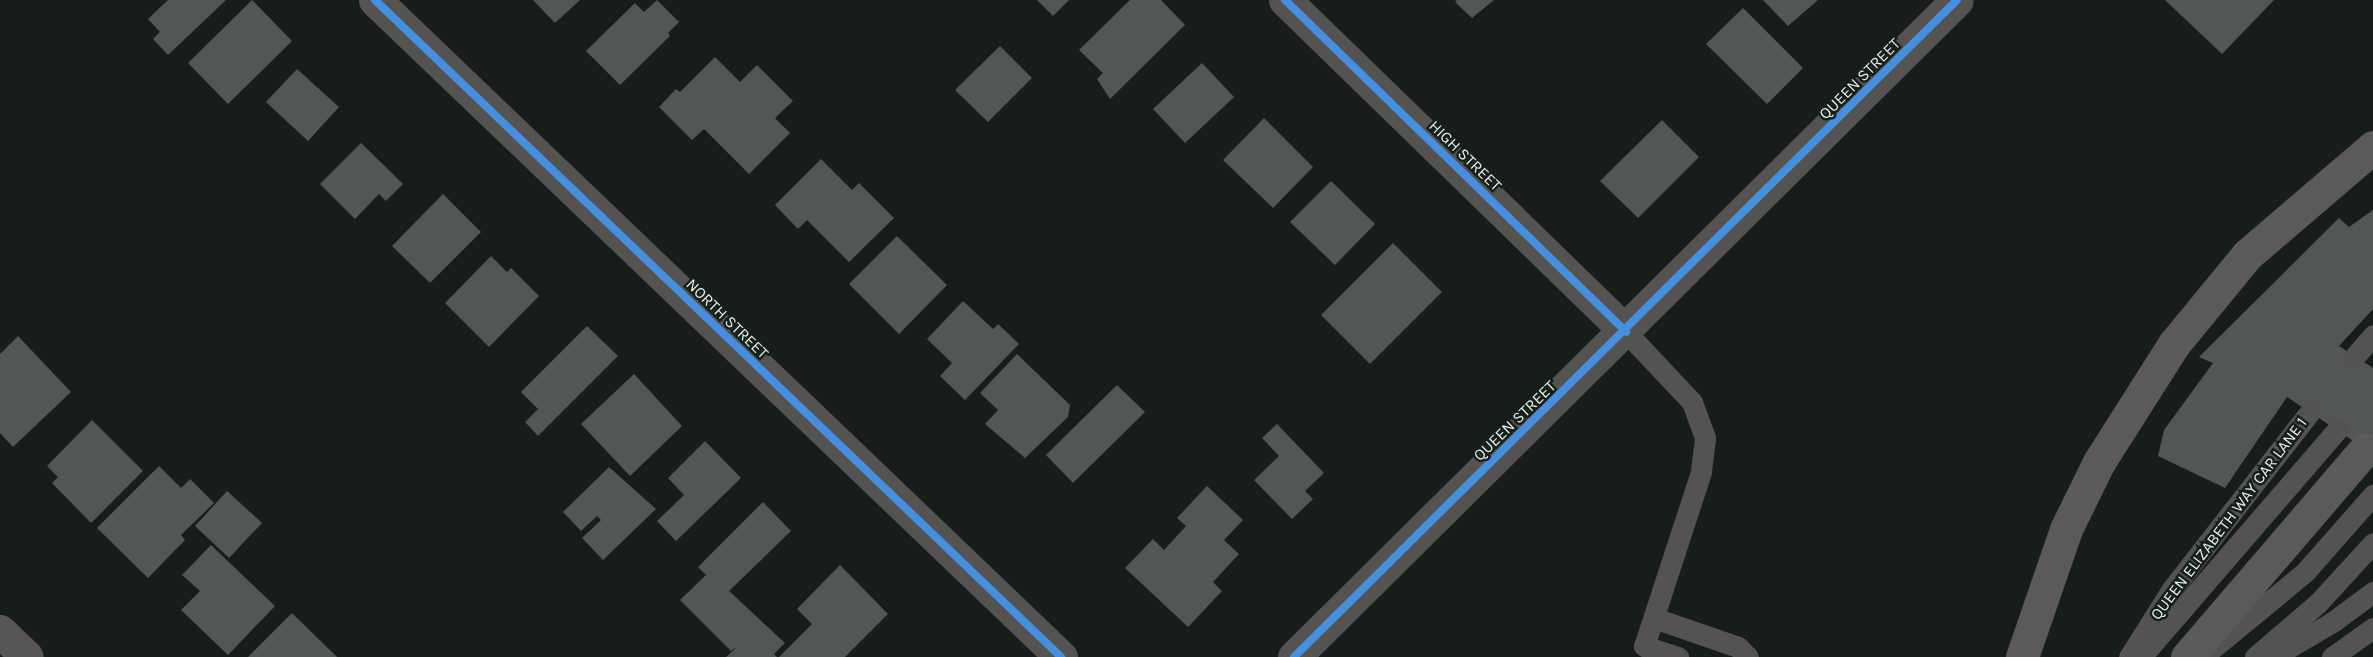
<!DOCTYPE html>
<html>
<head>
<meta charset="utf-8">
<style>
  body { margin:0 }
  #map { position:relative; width:2373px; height:657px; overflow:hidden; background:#171d1a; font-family:Karla,sans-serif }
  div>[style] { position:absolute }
  .building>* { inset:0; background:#525754 }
  .lane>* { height:21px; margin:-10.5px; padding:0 10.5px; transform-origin:10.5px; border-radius:10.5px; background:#545352 }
  .street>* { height:33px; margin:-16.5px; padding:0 16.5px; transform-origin:16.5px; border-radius:16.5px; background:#545352 }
  .secondary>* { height:33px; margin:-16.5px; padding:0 16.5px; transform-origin:16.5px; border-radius:16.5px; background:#575655 }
  .highway>* { height:33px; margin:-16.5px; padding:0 16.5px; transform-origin:16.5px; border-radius:16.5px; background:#5b5a59 }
  .cycleway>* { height:8px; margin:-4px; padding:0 4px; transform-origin:4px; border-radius:4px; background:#468fdf }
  span { translate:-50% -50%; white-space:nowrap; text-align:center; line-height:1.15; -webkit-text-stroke:5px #142019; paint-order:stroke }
  .street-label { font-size:16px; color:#e6eee9 }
</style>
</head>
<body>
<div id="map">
  <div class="building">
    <div style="clip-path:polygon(168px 0,226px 0,168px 55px,153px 39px,160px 32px,148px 19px)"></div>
    <div style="clip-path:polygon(252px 0,292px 41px,228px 104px,188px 63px)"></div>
    <div style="clip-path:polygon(533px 0,580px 0,555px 23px)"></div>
    <div style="clip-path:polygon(657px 0,679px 22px,668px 33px,670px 36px,620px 85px,586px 51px,635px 3px,644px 12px)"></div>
    <div style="clip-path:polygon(1037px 0,1069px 0,1053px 16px)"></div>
    <div style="clip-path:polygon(1130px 0,1161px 0,1185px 25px,1110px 99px,1097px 79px,1103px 73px,1079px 50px)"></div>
    <div style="clip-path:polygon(1494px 0,1472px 18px,1455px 2px,1457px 0)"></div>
    <div style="clip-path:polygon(1763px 0,1818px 0,1788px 26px)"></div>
    <div style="clip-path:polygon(2165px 0,2274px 0,2222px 54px)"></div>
    <div style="clip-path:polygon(1743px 8px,1803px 68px,1767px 104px,1706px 44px)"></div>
    <div style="clip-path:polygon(1000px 46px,1032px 78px,988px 122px,955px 90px)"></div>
    <div style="clip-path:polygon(715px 57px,740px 82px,757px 65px,793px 101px,775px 118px,790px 133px,749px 174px,704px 129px,692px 140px,659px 107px,676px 89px,680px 92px)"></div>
    <div style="clip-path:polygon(1202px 63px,1234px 97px,1185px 143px,1153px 109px)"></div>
    <div style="clip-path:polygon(297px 69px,339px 107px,308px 141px,266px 102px)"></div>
    <div style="clip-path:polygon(1264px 118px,1313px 167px,1273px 208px,1223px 160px)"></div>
    <div style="clip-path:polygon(1662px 120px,1699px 157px,1638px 218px,1600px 181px)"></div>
    <div style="clip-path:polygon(361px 143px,403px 184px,386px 201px,379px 194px,355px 219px,320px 184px)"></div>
    <div style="clip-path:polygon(821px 159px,852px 190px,859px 183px,894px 218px,849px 262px,807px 220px,798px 229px,775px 205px)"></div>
    <div style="clip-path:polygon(1331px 181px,1375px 224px,1335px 265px,1290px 222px)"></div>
    <div style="clip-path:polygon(443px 194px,481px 232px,430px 283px,392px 246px)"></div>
    <div style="clip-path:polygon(2373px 210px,2373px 309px,2339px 346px,2373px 368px,2373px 454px,2287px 397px,2225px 488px,2158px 456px,2164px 430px,2213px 363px,2199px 357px,2339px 218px,2349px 227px)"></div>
    <div style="clip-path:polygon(897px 236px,947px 285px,899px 334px,849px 284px)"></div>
    <div style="clip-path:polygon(1393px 243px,1442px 292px,1370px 364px,1321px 315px)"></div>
    <div style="clip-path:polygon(491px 256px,507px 272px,511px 268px,539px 296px,489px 347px,445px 303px)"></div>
    <div style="clip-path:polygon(963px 301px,993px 329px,998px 324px,1019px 344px,965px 400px,940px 376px,952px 363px,927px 339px)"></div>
    <div style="clip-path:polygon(587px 326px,618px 356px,538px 436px,525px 422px,538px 409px,521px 392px)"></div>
    <div style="clip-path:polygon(18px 336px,71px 392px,13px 447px,0 433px,0 354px)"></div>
    <div style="clip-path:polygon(1017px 354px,1070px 405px,1068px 417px,1025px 458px,985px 424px,998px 410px,980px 393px)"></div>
    <div style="clip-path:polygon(634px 374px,682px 426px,630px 476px,581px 424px)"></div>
    <div style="clip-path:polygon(1117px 385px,1145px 412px,1073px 483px,1046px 455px)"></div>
    <div style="clip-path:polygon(92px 420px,143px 471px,91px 523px,52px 483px,58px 477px,47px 466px)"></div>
    <div style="clip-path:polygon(1277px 424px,1324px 473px,1305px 491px,1313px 499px,1292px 519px,1254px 480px,1279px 456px,1262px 438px)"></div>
    <div style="clip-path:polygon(705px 441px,741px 478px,676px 541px,657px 521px,684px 495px,668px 478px)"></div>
    <div style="clip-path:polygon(159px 466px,181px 488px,190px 479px,214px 503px,181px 535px,185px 540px,148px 578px,97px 528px)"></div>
    <div style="clip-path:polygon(609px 467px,656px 509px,603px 560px,582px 538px,601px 520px,597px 516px,581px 531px,563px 512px)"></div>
    <div style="clip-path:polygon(1207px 486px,1243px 520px,1224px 540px,1239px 554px,1213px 582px,1222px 591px,1188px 627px,1125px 568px,1153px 539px,1164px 550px,1186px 526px,1177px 518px)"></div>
    <div style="clip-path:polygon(227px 491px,262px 523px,229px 558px,195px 526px)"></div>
    <div style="clip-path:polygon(763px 502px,791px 531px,729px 591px,785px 643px,774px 654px,777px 657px,726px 657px,737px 647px,731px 651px,680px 600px,706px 575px,698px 567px)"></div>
    <div style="clip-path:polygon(211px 545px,275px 606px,228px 655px,181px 610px,200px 591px,182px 575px)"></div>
    <div style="clip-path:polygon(840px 565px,888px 614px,845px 657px,779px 657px,812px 624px,797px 609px)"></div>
    <div style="clip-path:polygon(292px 613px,337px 657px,248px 657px)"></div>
  </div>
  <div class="lane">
    <div style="left:1626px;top:332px;width:96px;rotate:46.7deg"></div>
    <div style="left:1692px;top:402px;width:38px;rotate:70deg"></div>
    <div style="left:1705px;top:438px;width:34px;rotate:97deg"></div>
    <div style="left:1701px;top:472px;width:183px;rotate:108.1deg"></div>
    <div style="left:1644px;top:646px;width:36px;rotate:18deg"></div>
    <div style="left:2355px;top:356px;width:28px;rotate:-49deg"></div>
    <div style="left:1654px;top:618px;width:89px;rotate:19deg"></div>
    <div style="left:1738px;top:647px;width:14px;rotate:45deg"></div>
    <div style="left:2129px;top:657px;width:80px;rotate:-57.7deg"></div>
    <div style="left:2172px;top:589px;width:224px;rotate:-52.1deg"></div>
    <div style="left:2141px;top:657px;width:301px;rotate:-49.2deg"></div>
    <div style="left:2202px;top:657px;width:134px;rotate:-39.5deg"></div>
    <div style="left:2305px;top:572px;width:103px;rotate:-48.6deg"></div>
    <div style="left:2255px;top:657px;width:83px;rotate:-40.6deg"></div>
    <div style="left:2318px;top:603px;width:81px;rotate:-47.5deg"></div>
    <div style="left:2273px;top:657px;width:71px;rotate:-30.5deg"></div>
    <div style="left:2334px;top:621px;width:49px;rotate:-36.6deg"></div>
    <div style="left:2332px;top:657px;width:50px;rotate:-35.3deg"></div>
  </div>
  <div class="street">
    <div style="left:375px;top:0;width:950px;rotate:43.76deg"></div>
    <div style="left:1285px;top:0;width:476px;rotate:44.2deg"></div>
    <div style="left:1294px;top:657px;width:933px;rotate:-44.74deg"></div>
  </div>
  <div class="secondary">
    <div style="left:0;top:631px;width:37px;rotate:44deg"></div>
  </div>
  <div class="highway">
    <div style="left:2022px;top:657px;width:135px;rotate:-71deg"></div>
    <div style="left:2066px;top:529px;width:75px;rotate:-63.8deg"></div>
    <div style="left:2099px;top:462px;width:140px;rotate:-57.6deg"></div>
    <div style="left:2174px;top:344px;width:115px;rotate:-50.6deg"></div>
    <div style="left:2247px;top:255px;width:166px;rotate:-40.6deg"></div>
    <div style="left:2187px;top:657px;width:274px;rotate:-49.4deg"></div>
  </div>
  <div class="cycleway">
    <div style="left:375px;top:0;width:950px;rotate:43.76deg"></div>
    <div style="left:1285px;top:0;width:476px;rotate:44.2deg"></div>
    <div style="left:1294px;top:657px;width:933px;rotate:-44.74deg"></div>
  </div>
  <div class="street-label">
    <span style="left:1860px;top:79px;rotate:-45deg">QUEEN STREET</span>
    <span style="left:1465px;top:156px;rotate:44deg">HIGH STREET</span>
    <span style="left:727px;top:319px;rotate:44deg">NORTH STREET</span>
    <span style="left:1515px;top:421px;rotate:-44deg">QUEEN STREET</span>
    <span style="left:2229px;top:519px;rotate:-53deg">QUEEN ELIZABETH WAY CAR LANE 1</span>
  </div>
</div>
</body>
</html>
